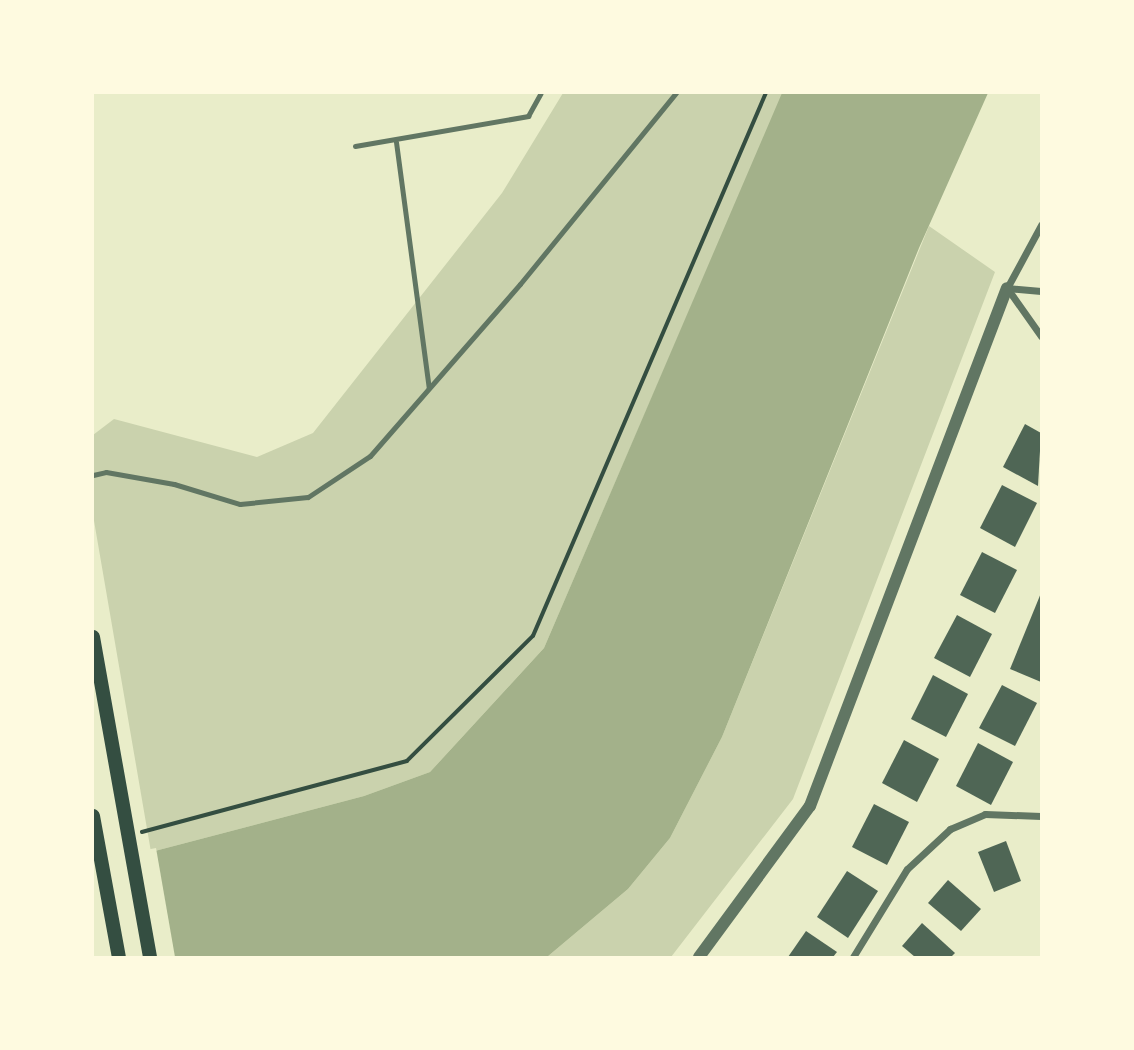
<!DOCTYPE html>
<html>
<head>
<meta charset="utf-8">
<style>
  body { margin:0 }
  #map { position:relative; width:1134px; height:1050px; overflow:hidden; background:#e9edc9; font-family:Roboto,sans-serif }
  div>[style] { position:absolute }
  .green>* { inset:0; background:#cad2ad }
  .water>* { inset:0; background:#a3b18a }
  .pier>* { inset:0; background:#e9edc9 }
  .building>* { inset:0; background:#4f6655 }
  .path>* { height:3.5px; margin:-1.75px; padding:0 1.75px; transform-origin:1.75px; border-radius:1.75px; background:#344e41 }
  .service>* { height:5px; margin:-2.5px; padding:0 2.5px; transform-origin:2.5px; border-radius:2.5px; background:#617663 }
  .minor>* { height:7px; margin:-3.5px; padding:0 3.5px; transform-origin:3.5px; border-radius:3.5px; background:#617663 }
  .tertiary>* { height:12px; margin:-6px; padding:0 6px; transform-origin:6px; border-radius:6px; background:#617663 }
  .secondary>* { height:14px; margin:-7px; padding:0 7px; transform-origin:7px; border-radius:7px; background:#344e41 }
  span { translate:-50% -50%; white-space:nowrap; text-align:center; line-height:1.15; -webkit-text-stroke:6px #fefae0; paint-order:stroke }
  .frame { position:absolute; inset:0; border:94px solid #fefae0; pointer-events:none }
</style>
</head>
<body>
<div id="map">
  <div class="green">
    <div style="clip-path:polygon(563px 93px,783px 93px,544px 648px,430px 772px,364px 796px,151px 852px,93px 515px,93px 435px,114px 419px,257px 457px,313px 433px,502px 193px)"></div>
    <div style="clip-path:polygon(929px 226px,995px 272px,793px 799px,671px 957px,547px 957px,628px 889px,670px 838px,722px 737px)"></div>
  </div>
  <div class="water">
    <div style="clip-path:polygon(782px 93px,988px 93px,919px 248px,722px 737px,670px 838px,628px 889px,547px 957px,93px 957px,151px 852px,364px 796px,430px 772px,544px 648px)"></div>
  </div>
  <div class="pier">
    <div style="clip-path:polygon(156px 848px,175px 957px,93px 957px,93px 860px)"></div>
  </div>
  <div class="building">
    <div style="clip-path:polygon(1025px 424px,1041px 433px,1038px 486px,1003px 467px)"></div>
    <div style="clip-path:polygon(1002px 485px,1037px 503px,1015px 547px,980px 528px)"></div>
    <div style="clip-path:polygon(982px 552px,1017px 570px,995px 613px,960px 595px)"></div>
    <div style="clip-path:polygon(1041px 593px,1041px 682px,1010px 669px)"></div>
    <div style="clip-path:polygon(957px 615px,992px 634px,970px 677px,934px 658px)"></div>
    <div style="clip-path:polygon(933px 675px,968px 694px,946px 737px,911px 719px)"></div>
    <div style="clip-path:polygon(1002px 685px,1037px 703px,1015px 746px,979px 728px)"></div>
    <div style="clip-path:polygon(904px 740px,939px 759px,917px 802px,882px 783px)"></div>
    <div style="clip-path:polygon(978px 743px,1013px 762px,991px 805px,956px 786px)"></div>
    <div style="clip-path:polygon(874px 804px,909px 822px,887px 865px,852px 847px)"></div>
    <div style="clip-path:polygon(1006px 841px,1021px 881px,994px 892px,978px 852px)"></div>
    <div style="clip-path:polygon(847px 871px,878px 891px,848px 938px,817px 917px)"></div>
    <div style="clip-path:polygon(948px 880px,981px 909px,961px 931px,928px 903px)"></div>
    <div style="clip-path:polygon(922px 923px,955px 953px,951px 957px,915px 957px,902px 946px)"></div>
    <div style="clip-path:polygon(806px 931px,837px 952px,833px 957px,788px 957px)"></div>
  </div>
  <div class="path">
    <div style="left:142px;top:832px;width:274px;rotate:-15deg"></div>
    <div style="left:407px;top:761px;width:177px;rotate:-44.8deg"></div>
    <div style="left:533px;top:636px;width:591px;rotate:-66.78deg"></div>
  </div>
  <div class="service">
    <div style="left:396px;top:142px;width:248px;rotate:82.4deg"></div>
    <div style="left:355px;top:146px;width:176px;rotate:-9.8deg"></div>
    <div style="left:528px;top:116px;width:26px;rotate:-61deg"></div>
    <div style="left:93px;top:475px;width:13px;rotate:-13deg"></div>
    <div style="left:106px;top:472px;width:69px;rotate:10deg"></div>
    <div style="left:174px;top:484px;width:69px;rotate:16.9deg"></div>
    <div style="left:240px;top:504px;width:68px;rotate:-5.9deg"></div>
    <div style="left:308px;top:497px;width:74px;rotate:-33.5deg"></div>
    <div style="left:370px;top:456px;width:228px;rotate:-48.9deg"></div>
    <div style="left:520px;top:284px;width:247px;rotate:-50.8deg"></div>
  </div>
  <div class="minor">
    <div style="left:1007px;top:288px;width:72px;rotate:-61.6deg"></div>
    <div style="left:1007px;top:288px;width:59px;rotate:54.7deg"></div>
    <div style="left:1007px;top:288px;width:34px;rotate:5deg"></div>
    <div style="left:853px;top:957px;width:103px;rotate:-58.5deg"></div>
    <div style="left:907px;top:869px;width:59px;rotate:-42.9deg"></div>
    <div style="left:950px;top:829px;width:38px;rotate:-23deg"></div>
    <div style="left:985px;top:814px;width:56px;rotate:2deg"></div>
  </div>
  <div class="tertiary">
    <div style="left:699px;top:957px;width:187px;rotate:-53.7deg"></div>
    <div style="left:810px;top:806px;width:554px;rotate:-69.18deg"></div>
  </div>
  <div class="secondary">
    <div style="left:93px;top:637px;width:325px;rotate:79.9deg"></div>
    <div style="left:93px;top:816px;width:143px;rotate:79.6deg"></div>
  </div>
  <div class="frame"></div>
</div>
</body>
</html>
